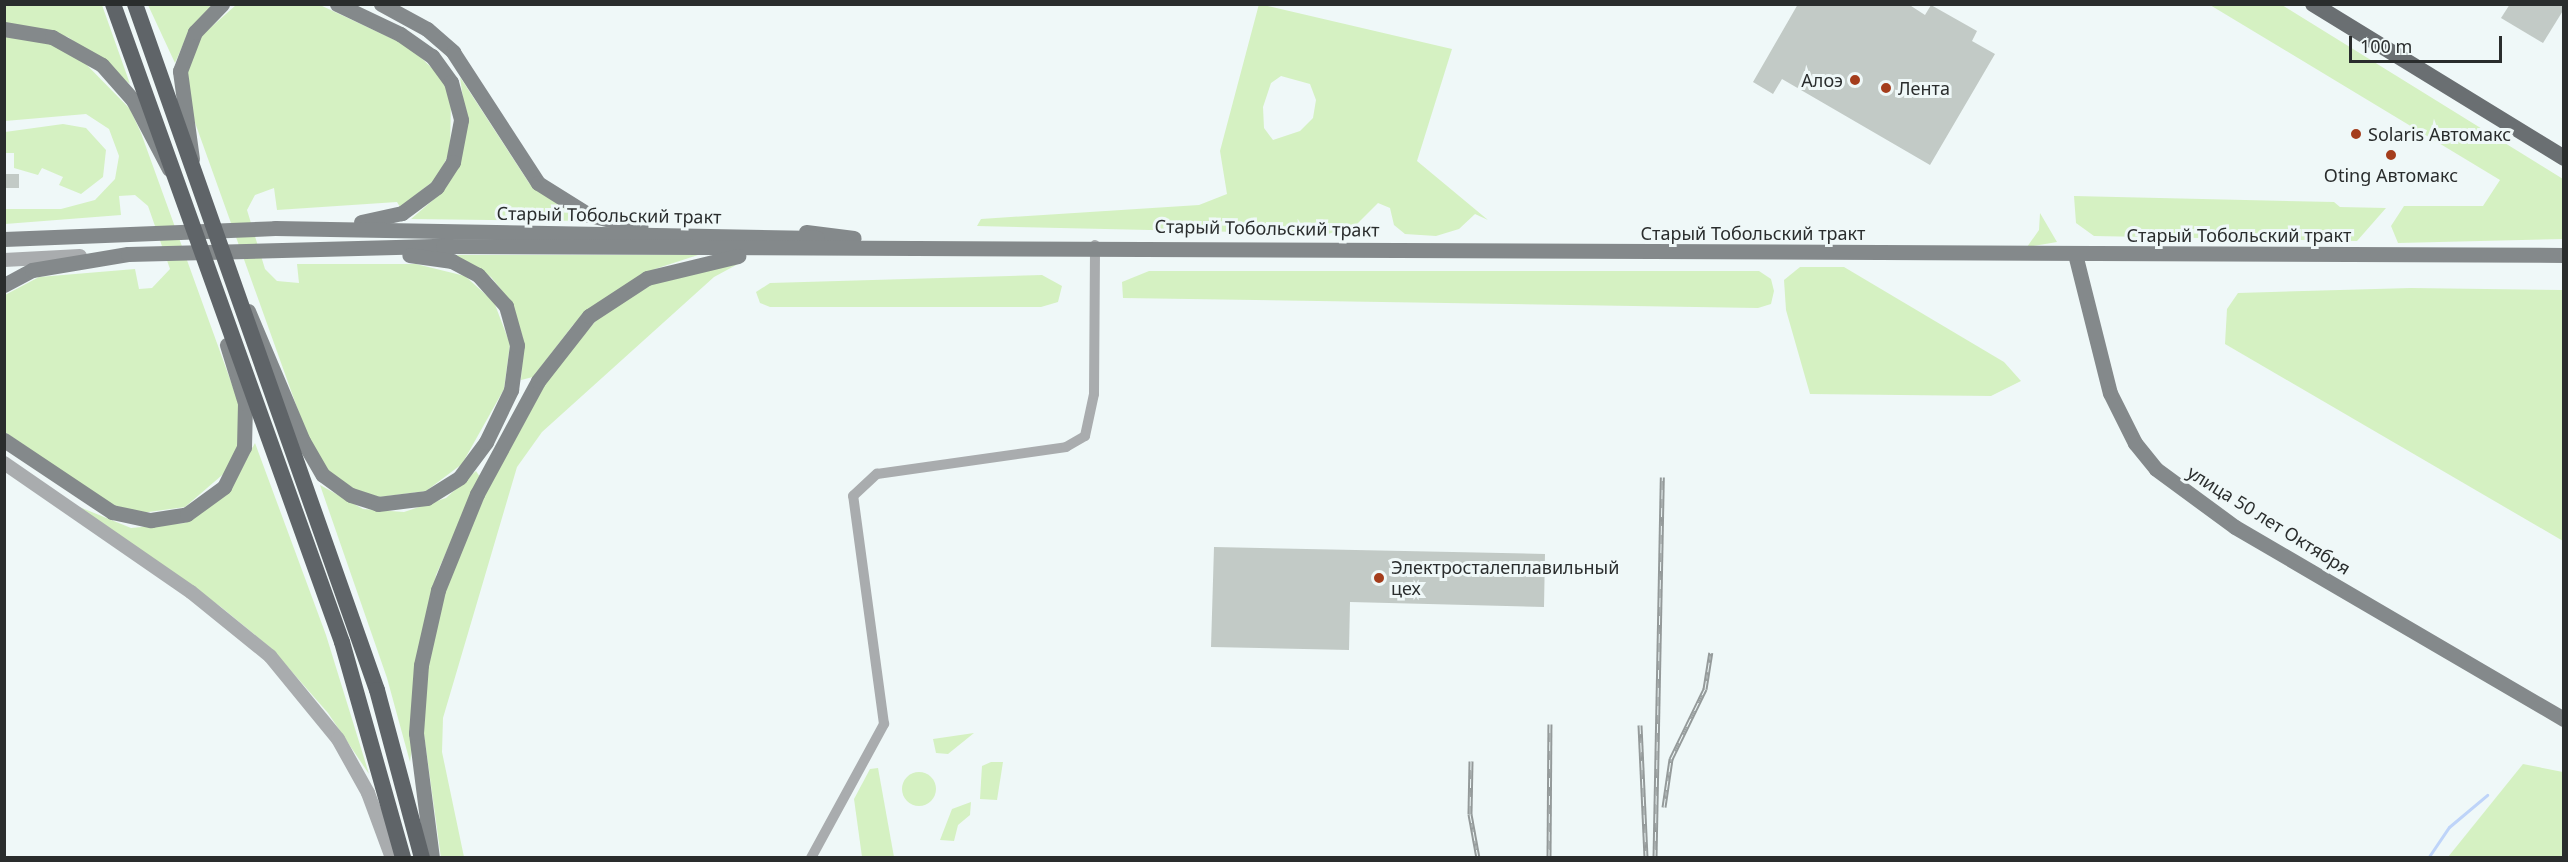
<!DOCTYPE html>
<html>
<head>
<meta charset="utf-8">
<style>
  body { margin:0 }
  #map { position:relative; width:2568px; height:862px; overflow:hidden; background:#eff8f8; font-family:"Noto Sans",sans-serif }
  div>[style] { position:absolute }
  .green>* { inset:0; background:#d5f1c2 }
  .round { border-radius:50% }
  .stream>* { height:3px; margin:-1.5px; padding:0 1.5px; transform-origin:1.5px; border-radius:1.5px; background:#bed4f9 }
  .building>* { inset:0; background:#c2cac6 }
  .minor>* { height:10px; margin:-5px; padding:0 5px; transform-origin:5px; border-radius:5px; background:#a9acae }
  .tertiary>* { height:14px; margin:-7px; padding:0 7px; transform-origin:7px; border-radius:7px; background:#a9acae }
  .secondary>* { height:15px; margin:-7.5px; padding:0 7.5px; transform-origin:7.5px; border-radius:7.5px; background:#84898b }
  .primary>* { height:16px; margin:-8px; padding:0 8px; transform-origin:8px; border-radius:8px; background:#6a6f72 }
  .trunk>* { height:16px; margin:-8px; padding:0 8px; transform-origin:8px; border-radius:8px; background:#5f6468 }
  .rail>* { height:5px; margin-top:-2.5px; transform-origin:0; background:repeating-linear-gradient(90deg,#eff8f8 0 9px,#949a9a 0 18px); box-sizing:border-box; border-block:2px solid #949a9a }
  .dots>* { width:16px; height:16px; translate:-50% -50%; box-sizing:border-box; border:3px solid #eff8f8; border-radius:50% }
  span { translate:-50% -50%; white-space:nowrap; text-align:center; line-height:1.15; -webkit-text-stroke:6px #eff8f8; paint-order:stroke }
  .poi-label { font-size:18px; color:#2a2d2d }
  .right { translate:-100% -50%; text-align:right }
  .left { translate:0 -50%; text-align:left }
  .street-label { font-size:18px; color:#2a2d2d }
  .frame { position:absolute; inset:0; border:6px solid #2a2d2d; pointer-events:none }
  .scale { position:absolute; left:2349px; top:36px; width:153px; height:27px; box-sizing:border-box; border:3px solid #2a2d2d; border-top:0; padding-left:8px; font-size:18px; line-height:21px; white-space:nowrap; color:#2a2d2d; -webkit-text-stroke:4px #eff8f8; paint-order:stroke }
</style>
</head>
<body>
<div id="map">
  <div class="green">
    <div style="clip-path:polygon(evenodd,1259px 4px,1452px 49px,1417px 161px,1488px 220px,1475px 214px,1459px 229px,1436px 236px,1405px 234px,1394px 225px,1390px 208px,1378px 203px,1356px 225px,1328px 234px,977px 226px,981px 219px,1199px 205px,1227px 194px,1220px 151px,1259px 4px,1281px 76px,1310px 84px,1316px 100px,1313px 118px,1300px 131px,1273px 140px,1264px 128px,1263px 107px,1271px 83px,1281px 76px)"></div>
    <div style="clip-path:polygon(5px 5px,102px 5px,130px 84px,68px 37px,5px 23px)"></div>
    <div style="clip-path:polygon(148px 5px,212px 5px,188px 33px,175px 63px)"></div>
    <div style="clip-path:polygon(236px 5px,320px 5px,410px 47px,441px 77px,451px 100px,450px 152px,436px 179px,400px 207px,397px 202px,277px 210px,274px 188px,255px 195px,247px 210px,265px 269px,277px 281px,299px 283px,297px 264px,416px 264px,465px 276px,494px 302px,510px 344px,504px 389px,462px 464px,426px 491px,380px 497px,357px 492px,330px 474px,309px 441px,188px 103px,188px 70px,200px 37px)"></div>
    <div style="clip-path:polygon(2210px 5px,2282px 5px,2563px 179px,2563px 239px,2398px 243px,2391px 226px,2404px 206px,2483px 206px,2500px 180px)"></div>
    <div style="clip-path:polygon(5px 35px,45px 41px,79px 57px,130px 109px,141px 133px,239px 404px,239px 442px,228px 470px,185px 507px,141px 513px,110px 504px,5px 432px,5px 295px,39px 277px,135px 269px,139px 289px,152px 288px,170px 269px,148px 206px,135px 195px,119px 196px,121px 215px,5px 224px,5px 209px,61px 209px,95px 200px,115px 179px,119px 156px,109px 129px,86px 114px,5px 121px)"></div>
    <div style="clip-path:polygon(460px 77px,529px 183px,586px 221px,411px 219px,440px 194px,461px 156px,467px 127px)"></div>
    <div style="clip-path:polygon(63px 124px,86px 128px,106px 150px,103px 177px,81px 194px,59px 185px,63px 177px,42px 168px,38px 175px,14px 168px,14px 153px,5px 153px,5px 132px)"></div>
    <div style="clip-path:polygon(2074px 196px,2334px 202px,2340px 207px,2386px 208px,2357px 241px,2094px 236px,2076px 223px)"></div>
    <div style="clip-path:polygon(2040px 213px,2057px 242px,2027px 247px,2039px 230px)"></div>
    <div style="clip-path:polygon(455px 255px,698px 255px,655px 269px,573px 325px,533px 377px,521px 380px,523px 338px,511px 302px,491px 277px)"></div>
    <div style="clip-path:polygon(738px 264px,714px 277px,542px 432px,517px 467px,443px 718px,442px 752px,464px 857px,441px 858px,423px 727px,426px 670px,444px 591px,485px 495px,552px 371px,601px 315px,658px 281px)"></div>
    <div style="clip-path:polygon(1800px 267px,1844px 267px,2004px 362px,2021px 381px,1991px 396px,1810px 394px,1786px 310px,1784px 280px)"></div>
    <div style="clip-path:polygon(1149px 271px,1759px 271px,1771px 279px,1774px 291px,1771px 304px,1758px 308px,1123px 298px,1122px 282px)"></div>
    <div style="clip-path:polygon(1042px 275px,1062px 286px,1058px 302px,1041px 307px,770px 307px,760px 303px,756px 292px,770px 283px)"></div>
    <div style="clip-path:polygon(2411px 288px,2563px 290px,2563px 541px,2225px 344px,2227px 309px,2238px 293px)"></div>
    <div style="clip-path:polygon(255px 443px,326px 635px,369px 774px,328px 713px,272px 649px,221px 607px,77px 506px,131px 528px,185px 523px,230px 491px)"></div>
    <div style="clip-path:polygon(476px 471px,480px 477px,436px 575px,410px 762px,387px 678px,320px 485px,363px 509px,404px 512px,446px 498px)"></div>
    <div style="clip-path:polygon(974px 733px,948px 754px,936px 753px,933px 739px)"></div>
    <div style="clip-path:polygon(991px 762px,1003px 762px,997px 800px,980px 799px,982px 766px)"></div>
    <div style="clip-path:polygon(2523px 764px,2563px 772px,2563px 857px,2448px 857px)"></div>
    <div style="clip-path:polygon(878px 768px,894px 857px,862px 857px,854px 799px,870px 769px)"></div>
    <div class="round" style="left:902px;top:772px;width:34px;height:34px"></div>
    <div style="clip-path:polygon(971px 802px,970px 815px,958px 825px,954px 841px,940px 840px,952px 809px)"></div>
  </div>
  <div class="stream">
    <div style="left:2428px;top:858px;width:37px;rotate:-56deg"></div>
    <div style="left:2449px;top:827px;width:50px;rotate:-40.1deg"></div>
  </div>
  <div class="building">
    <div style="clip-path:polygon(1798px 4px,1908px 4px,1925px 15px,1931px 5px,1977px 31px,1972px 41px,1995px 54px,1930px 165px,1782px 79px,1773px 94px,1753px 82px)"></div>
    <div style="clip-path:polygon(2510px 4px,2564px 4px,2564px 9px,2543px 43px,2501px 18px)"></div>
    <div style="clip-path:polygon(4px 174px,19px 174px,19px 188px,4px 188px)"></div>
    <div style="clip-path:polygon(1214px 547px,1545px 554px,1544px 607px,1350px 602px,1349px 650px,1211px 647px)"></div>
  </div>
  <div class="minor">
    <div style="left:811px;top:858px;width:153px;rotate:-61.4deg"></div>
    <div style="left:884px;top:724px;width:230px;rotate:-97.7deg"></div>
    <div style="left:853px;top:496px;width:33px;rotate:-43deg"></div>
    <div style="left:877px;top:474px;width:191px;rotate:-8.1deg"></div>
    <div style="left:1066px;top:447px;width:22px;rotate:-30deg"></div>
    <div style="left:1085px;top:436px;width:43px;rotate:-77.9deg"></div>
    <div style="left:1094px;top:394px;width:149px;rotate:-89.6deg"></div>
  </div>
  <div class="tertiary">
    <div style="left:4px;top:260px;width:76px;rotate:-3deg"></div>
    <div style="left:4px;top:463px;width:227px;rotate:34.6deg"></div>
    <div style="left:191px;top:592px;width:102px;rotate:39deg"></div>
    <div style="left:270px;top:656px;width:107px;rotate:50.7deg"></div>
    <div style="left:338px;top:739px;width:62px;rotate:60.9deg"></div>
    <div style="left:368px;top:793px;width:69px;rotate:69.7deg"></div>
  </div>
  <div class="secondary">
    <div style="left:337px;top:4px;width:70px;rotate:25.5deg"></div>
    <div style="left:400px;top:34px;width:39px;rotate:35deg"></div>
    <div style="left:432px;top:56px;width:32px;rotate:54deg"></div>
    <div style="left:451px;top:82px;width:39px;rotate:75deg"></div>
    <div style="left:461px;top:120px;width:43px;rotate:100.8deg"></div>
    <div style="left:453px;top:162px;width:30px;rotate:123deg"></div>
    <div style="left:437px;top:187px;width:44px;rotate:143.4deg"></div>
    <div style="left:402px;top:213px;width:42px;rotate:167.6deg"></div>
    <div style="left:381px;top:4px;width:52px;rotate:28.5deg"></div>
    <div style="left:427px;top:29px;width:35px;rotate:41deg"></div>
    <div style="left:453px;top:52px;width:156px;rotate:57deg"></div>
    <div style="left:538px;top:183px;width:60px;rotate:32.1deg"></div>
    <div style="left:589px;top:215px;width:53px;rotate:13deg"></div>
    <div style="left:4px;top:29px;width:49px;rotate:9.5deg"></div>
    <div style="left:52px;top:37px;width:57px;rotate:29.2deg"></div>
    <div style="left:102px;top:65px;width:47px;rotate:48.5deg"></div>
    <div style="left:133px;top:100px;width:78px;rotate:62.4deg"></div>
    <div style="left:192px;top:159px;width:89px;rotate:-97.8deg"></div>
    <div style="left:180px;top:71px;width:42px;rotate:-69deg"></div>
    <div style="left:195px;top:32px;width:39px;rotate:-46deg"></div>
    <div style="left:806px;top:232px;width:48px;rotate:7.1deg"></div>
    <div style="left:4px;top:239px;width:271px;rotate:-2.3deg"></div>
    <div style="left:275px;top:228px;width:542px;rotate:1.06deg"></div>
    <div style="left:2075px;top:254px;width:143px;rotate:75.9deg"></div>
    <div style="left:2110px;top:393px;width:56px;rotate:63.4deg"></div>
    <div style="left:2135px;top:443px;width:33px;rotate:51deg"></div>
    <div style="left:2156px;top:469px;width:98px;rotate:36.3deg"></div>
    <div style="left:2235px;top:527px;width:381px;rotate:30.3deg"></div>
    <div style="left:4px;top:285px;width:32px;rotate:-28deg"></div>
    <div style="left:32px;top:270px;width:97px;rotate:-9.5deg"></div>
    <div style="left:128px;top:254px;width:315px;rotate:-1.5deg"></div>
    <div style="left:443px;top:246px;width:2121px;rotate:0.24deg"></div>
    <div style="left:248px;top:311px;width:141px;rotate:67.1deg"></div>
    <div style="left:303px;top:441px;width:39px;rotate:60deg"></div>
    <div style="left:323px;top:475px;width:34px;rotate:36deg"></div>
    <div style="left:351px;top:495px;width:28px;rotate:18deg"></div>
    <div style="left:378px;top:504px;width:49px;rotate:-7deg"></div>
    <div style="left:427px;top:498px;width:39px;rotate:-32deg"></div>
    <div style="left:460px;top:477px;width:44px;rotate:-53.4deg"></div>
    <div style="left:486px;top:442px;width:58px;rotate:-64.3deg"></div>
    <div style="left:511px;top:390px;width:45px;rotate:-82.4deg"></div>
    <div style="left:517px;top:345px;width:41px;rotate:-105.8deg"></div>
    <div style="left:506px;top:306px;width:42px;rotate:-132.1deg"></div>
    <div style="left:478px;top:275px;width:30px;rotate:-152deg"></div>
    <div style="left:452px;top:261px;width:43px;rotate:-172.1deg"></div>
    <div style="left:4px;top:440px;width:130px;rotate:33.7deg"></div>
    <div style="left:112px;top:512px;width:40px;rotate:12deg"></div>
    <div style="left:151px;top:520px;width:36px;rotate:-9deg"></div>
    <div style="left:187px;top:514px;width:46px;rotate:-36.1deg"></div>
    <div style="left:224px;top:487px;width:45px;rotate:-63.4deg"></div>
    <div style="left:244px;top:447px;width:44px;rotate:-88.7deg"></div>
    <div style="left:245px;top:403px;width:61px;rotate:-107.2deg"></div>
    <div style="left:432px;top:858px;width:126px;rotate:-97.3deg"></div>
    <div style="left:416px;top:733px;width:68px;rotate:-85.8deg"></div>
    <div style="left:421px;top:665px;width:77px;rotate:-77.2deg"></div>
    <div style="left:438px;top:590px;width:104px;rotate:-67.9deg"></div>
    <div style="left:477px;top:494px;width:128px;rotate:-61.6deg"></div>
    <div style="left:538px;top:381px;width:83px;rotate:-51.9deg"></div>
    <div style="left:589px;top:316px;width:69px;rotate:-33.2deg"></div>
    <div style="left:647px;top:278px;width:94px;rotate:-13.6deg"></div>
  </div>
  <div class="primary">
    <div style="left:2313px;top:4px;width:294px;rotate:31.5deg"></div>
  </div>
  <div class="trunk">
    <div style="left:113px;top:4px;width:678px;rotate:70.26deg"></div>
    <div style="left:342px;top:642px;width:224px;rotate:74.2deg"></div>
    <div style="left:135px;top:4px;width:727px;rotate:70.57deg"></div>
    <div style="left:377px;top:690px;width:174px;rotate:75deg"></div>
  </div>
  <div class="rail">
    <div style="left:1640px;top:725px;width:133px;rotate:87.4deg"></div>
    <div style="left:1471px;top:761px;width:53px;rotate:91.1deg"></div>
    <div style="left:1470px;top:814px;width:45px;rotate:79.7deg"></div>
    <div style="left:1664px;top:807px;width:49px;rotate:-81.7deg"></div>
    <div style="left:1671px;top:759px;width:78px;rotate:-64.1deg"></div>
    <div style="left:1705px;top:689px;width:37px;rotate:-81deg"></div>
    <div style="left:1549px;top:858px;width:134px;rotate:-89.6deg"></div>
    <div style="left:1655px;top:858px;width:381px;rotate:-88.9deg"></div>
  </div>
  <div class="dots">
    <div style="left:1855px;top:80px;background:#a43d1c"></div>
    <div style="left:1886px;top:88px;background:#a43d1c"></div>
    <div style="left:2356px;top:134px;background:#a43d1c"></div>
    <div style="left:2391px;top:155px;background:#a43d1c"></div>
    <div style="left:1379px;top:578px;background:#a43d1c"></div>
  </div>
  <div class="poi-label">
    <span class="right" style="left:1843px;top:80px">Алоэ</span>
    <span class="left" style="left:1898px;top:88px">Лента</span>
    <span class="left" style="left:2368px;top:134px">Solaris Автомакс</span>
    <span style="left:2391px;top:175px">Oting Автомакс</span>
    <span class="left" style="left:1391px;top:578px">Электросталеплавильный<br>цех</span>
  </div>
  <div class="street-label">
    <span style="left:609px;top:215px;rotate:1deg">Старый Тобольский тракт</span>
    <span style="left:1267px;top:228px;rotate:1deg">Старый Тобольский тракт</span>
    <span style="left:1753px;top:233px">Старый Тобольский тракт</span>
    <span style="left:2239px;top:235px">Старый Тобольский тракт</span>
    <span style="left:2269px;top:520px;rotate:32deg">улица 50 лет Октября</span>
  </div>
  <div class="frame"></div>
  <div class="scale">100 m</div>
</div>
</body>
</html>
